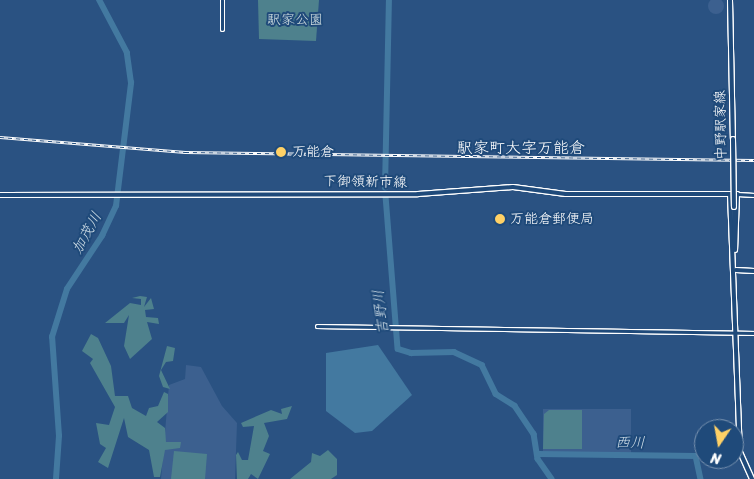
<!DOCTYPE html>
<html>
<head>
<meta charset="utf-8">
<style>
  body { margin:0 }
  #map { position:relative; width:754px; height:479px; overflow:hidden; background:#2a5282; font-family:Sriracha,"Klee One",sans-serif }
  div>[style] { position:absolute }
  .built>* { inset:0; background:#3c608f }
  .round { border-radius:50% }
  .green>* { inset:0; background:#4e818d }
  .water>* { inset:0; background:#4379a0 }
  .river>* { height:5.5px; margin:-2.75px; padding:0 2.75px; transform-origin:2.75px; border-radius:2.75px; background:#4379a0 }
  .roads { filter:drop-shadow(1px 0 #fff) drop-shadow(-1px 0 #fff) drop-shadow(0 1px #fff) drop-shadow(0 -1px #fff) }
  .tertiary>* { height:3px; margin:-1.5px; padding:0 1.5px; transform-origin:1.5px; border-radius:1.5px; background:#1f4a7a }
  .secondary>* { height:4px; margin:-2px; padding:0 2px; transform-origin:2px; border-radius:2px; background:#1f4a7a }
  .rail>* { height:3px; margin-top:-1.5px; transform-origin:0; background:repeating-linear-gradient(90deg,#1f4a7a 0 4px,#fff 0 8px); box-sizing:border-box; border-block:1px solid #fff }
  .bridges { filter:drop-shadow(1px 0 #fff) drop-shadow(-1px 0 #fff) drop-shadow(0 1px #fff) drop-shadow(0 -1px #fff) }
  .secondary-bridge>* { height:4px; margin:-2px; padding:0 2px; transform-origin:2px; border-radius:2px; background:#1f4a7a }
  .dots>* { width:14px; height:14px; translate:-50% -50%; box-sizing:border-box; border:2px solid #1f4a7a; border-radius:50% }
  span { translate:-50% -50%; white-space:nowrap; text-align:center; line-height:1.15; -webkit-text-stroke:4px #1f4a7a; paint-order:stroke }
  .park-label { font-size:14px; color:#d3e0e2 }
  .street-label { font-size:14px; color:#fff }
  .poi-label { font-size:14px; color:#fff }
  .left { translate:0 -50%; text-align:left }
  .water-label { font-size:15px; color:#d0dee7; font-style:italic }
  .quarter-label { font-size:16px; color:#fff }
  .north { position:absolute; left:694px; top:419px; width:50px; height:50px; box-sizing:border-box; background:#1f4a7a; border:1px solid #7992af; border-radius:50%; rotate:192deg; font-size:14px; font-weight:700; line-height:20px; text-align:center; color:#fff }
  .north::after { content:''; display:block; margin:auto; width:18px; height:22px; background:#ffd166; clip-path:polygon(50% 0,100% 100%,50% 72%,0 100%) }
</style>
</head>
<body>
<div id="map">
  <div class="built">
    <div class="round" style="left:708px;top:-2px;width:16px;height:16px"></div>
    <div style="clip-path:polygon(186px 365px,201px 367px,222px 406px,237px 423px,235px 479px,161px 479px,169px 385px,185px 379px)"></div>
    <div style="clip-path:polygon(543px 409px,631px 409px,631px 454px,543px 453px)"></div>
  </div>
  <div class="green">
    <div style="clip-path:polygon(258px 0,319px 0,316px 41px,259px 39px)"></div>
    <div style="clip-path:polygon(140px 296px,147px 297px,144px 307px,151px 298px,154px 309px,145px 310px,146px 317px,158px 318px,159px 324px,147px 322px,152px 339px,130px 359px,124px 346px,129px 315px,124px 323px,105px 323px,130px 303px,141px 305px,141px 299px,132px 298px)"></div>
    <div style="clip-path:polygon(91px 334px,98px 338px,111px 366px,115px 396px,128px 396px,132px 408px,146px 416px,149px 408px,158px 406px,164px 392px,168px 394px,168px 412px,157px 422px,165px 428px,166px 442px,181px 442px,180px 448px,165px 450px,160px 477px,154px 477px,149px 450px,128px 437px,124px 418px,108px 468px,98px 462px,106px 448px,100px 444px,96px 423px,109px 425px,115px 407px,90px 363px,93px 359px,82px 351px)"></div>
    <div style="clip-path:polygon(167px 346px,175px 348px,173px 361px,166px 362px,161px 370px,170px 389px,163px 387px,159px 376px)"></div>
    <div style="clip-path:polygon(292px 406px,287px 419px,264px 423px,269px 436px,263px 451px,270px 454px,258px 479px,251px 474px,248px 479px,237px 479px,236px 455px,238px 452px,242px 460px,248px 460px,254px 426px,243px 427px,241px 423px,271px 410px,282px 414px,281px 409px)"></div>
    <div style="clip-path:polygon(549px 410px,582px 410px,582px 449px,543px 449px,544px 414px)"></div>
    <div style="clip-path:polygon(328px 450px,337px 459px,337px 475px,331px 479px,290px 479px,311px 462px,312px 453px,320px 456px)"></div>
    <div style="clip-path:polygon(174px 451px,207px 454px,205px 479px,171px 479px)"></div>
  </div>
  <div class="water">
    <div style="clip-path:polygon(378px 345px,412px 395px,372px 431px,355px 433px,326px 411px,326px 353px)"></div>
  </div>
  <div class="river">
    <div style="left:385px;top:188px;width:188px;rotate:-88.8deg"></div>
    <div style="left:386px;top:196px;width:153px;rotate:85.5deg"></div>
    <div style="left:398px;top:349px;width:14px;rotate:17deg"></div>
    <div style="left:411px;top:353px;width:43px;rotate:-1.3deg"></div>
    <div style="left:454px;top:352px;width:31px;rotate:25deg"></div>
    <div style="left:482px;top:365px;width:32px;rotate:64deg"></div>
    <div style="left:496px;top:394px;width:22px;rotate:32deg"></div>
    <div style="left:515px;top:406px;width:34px;rotate:56deg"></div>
    <div style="left:534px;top:434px;width:25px;rotate:81deg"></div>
    <div style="left:538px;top:459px;width:24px;rotate:55deg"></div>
    <div style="left:538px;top:454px;width:158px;rotate:0.7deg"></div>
    <div style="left:696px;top:456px;width:24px;rotate:78deg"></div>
    <div style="left:56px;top:479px;width:43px;rotate:-86deg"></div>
    <div style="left:59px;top:436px;width:99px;rotate:-94deg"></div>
    <div style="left:52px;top:337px;width:50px;rotate:-72.6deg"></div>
    <div style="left:67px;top:289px;width:64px;rotate:-56.6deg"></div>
    <div style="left:102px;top:236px;width:33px;rotate:-65deg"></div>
    <div style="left:116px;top:206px;width:124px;rotate:-83deg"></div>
    <div style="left:131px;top:83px;width:30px;rotate:-98deg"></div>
    <div style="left:127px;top:53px;width:60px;rotate:-117.8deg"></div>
  </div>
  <div class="roads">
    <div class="tertiary">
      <div style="left:222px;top:0;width:29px;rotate:90deg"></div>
      <div style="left:737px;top:194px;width:17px;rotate:3deg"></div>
      <div style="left:317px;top:326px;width:437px;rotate:0.9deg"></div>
    </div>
    <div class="secondary">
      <div style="left:730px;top:0;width:139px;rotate:88.8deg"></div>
      <div style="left:730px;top:194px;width:258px;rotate:87.8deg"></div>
      <div style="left:740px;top:452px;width:30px;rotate:66deg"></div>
      <div style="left:0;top:195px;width:418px;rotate:-0.1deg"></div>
      <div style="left:418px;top:194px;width:95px;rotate:-4.2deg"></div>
      <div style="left:513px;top:187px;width:53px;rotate:7.5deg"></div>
      <div style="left:566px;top:194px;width:171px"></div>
      <div style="left:737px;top:194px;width:56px;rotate:92deg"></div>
      <div style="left:734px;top:207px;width:39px;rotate:89deg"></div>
      <div style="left:736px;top:270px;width:18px;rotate:3deg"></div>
    </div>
  </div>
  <div class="rail">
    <div style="left:0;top:137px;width:186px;rotate:4.6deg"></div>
    <div style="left:185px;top:152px;width:569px;rotate:0.81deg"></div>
  </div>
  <div class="bridges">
    <div class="secondary-bridge">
      <div style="left:733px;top:139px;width:68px;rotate:89.2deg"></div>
    </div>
  </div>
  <div class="dots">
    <div style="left:281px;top:152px;background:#ffd166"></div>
    <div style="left:500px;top:219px;background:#ffd166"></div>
  </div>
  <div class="park-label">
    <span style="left:295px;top:20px">駅家公園</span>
  </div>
  <div class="street-label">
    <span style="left:721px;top:125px;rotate:-91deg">中野駅家線</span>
    <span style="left:365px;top:182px;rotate:1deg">下御領新市線</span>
  </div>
  <div class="poi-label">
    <span class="left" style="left:292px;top:152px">万能倉</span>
    <span class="left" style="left:510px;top:219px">万能倉郵便局</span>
  </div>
  <div class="water-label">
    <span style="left:87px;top:233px;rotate:-61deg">加茂川</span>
    <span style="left:381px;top:312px;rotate:-97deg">吉野川</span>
    <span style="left:630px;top:443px;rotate:1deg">西川</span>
  </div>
  <div class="quarter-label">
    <span style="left:521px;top:148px">駅家町大字万能倉</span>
  </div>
  <div class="north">N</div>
</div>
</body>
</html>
